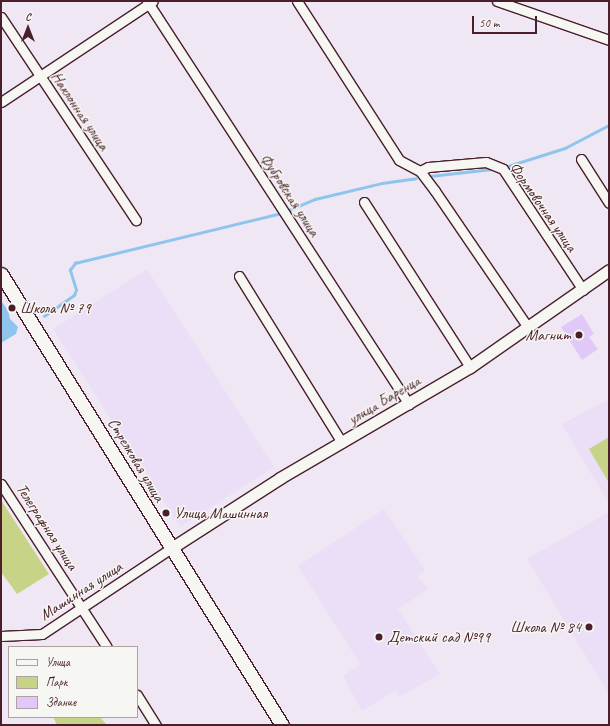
<!DOCTYPE html>
<html>
<head>
<meta charset="utf-8">
<style>
  body { margin:0 }
  #map { position:relative; width:610px; height:726px; overflow:hidden; background:#efe8f4; font-family:Caveat,sans-serif }
  div>[style] { position:absolute }
  .built>* { inset:0; background:#eadff6 }
  .green>* { inset:0; background:#c7d488 }
  .water>* { inset:0; background:#8fc5ed }
  .stream>* { height:2.5px; margin:-1.25px; padding:0 1.25px; transform-origin:1.25px; border-radius:1.25px; background:#8fc5ed }
  .building>* { inset:0; background:#e0c9f9 }
  .roads { filter:drop-shadow(1px 0 #4a1f2b) drop-shadow(-1px 0 #4a1f2b) drop-shadow(0 1px #4a1f2b) drop-shadow(0 -1px #4a1f2b) }
  .minor>* { height:9px; margin:-4.5px; padding:0 4.5px; transform-origin:4.5px; border-radius:4.5px; background:#f6f6f2 }
  .tertiary>* { height:11px; margin:-5.5px; padding:0 5.5px; transform-origin:5.5px; border-radius:5.5px; background:#f6f6f2 }
  .secondary>* { height:13px; margin:-6.5px; padding:0 6.5px; transform-origin:6.5px; border-radius:6.5px; background:#f6f6f2 }
  .dots>* { width:11px; height:11px; translate:-50% -50%; box-sizing:border-box; border:2px solid #f6f6f2; border-radius:50% }
  span { translate:-50% -50%; white-space:nowrap; text-align:center; line-height:1.15; -webkit-text-stroke:3px #f6f6f2; paint-order:stroke }
  .street-label { font-size:16px; color:#4a1f2b }
  .poi-label { font-size:16px; color:#4a1f2b }
  .left { translate:0 -50%; text-align:left }
  .right { translate:-100% -50%; text-align:right }
  .frame { position:absolute; inset:0; border:2px solid #4a1f2b; pointer-events:none }
  .legend { position:absolute; left:8px; top:646px; width:130px; height:72px; box-sizing:border-box; background:#f6f6f2; border:1px solid #b1a0a2; margin:0; padding:5px 7px; list-style:none; font-size:12px; color:#4a1f2b }
  .legend li { display:flex; align-items:center; gap:8px; height:20px }
  .legend b { width:20px; border:1px solid #b1a0a2 }
  .north { position:absolute; left:8px; top:8px; width:40px; height:40px; -webkit-text-stroke:3px #f6f6f2; paint-order:stroke; rotate:0deg; font-size:11px; font-weight:700; line-height:16px; text-align:center; color:#4a1f2b }
  .north::after { content:''; display:block; margin:auto; width:14px; height:18px; background:#4a1f2b; clip-path:polygon(50% 0,100% 100%,50% 72%,0 100%) }
  .scale { position:absolute; left:472px; top:16px; width:65px; height:18px; box-sizing:border-box; border:2px solid #4a1f2b; border-top:0; padding-left:5px; font-size:12px; line-height:14px; white-space:nowrap; color:#4a1f2b; -webkit-text-stroke:3px #f6f6f2; paint-order:stroke }
</style>
</head>
<body>
<div id="map">
  <div class="built">
    <div style="clip-path:polygon(147px 269px,274px 467px,180px 527px,53px 329px)"></div>
    <div style="clip-path:polygon(609px 399px,609px 504px,562px 424px)"></div>
    <div style="clip-path:polygon(384px 509px,425px 570px,418px 576px,428px 589px,398px 609px,440px 674px,399px 697px,396px 690px,362px 711px,343px 676px,360px 664px,298px 566px)"></div>
    <div style="clip-path:polygon(609px 512px,609px 694px,527px 559px)"></div>
  </div>
  <div class="green">
    <div style="clip-path:polygon(609px 437px,609px 483px,589px 449px)"></div>
    <div style="clip-path:polygon(1px 500px,49px 574px,17px 594px,1px 572px)"></div>
    <div style="clip-path:polygon(53px 717px,100px 717px,107px 725px,57px 725px)"></div>
  </div>
  <div class="water">
    <div style="clip-path:polygon(1px 301px,8px 310px,10px 319px,18px 327px,16px 334px,1px 343px)"></div>
  </div>
  <div class="stream">
    <div style="left:508px;top:166px;width:60px;rotate:-17.5deg"></div>
    <div style="left:565px;top:148px;width:50px;rotate:-27.6deg"></div>
    <div style="left:430px;top:176px;width:62px;rotate:-6.4deg"></div>
    <div style="left:289px;top:210px;width:28px;rotate:-23deg"></div>
    <div style="left:315px;top:199px;width:69px;rotate:-13.4deg"></div>
    <div style="left:382px;top:183px;width:34px;rotate:-8deg"></div>
    <div style="left:44px;top:316px;width:37px;rotate:-35deg"></div>
    <div style="left:74px;top:295px;width:5px;rotate:-68deg"></div>
    <div style="left:76px;top:290px;width:21px;rotate:-107deg"></div>
    <div style="left:70px;top:270px;width:9px;rotate:-54deg"></div>
    <div style="left:75px;top:263px;width:209px;rotate:-13.6deg"></div>
  </div>
  <div class="building">
    <div style="clip-path:polygon(582px 314px,594px 334px,589px 337px,598px 349px,582px 360px,561px 327px)"></div>
  </div>
  <div class="roads">
    <div class="minor">
      <div style="left:147px;top:1px;width:481px;rotate:57deg"></div>
      <div style="left:297px;top:1px;width:189px;rotate:57.3deg"></div>
      <div style="left:399px;top:160px;width:24px;rotate:28deg"></div>
      <div style="left:420px;top:171px;width:25px;rotate:53deg"></div>
      <div style="left:435px;top:191px;width:167px;rotate:55.7deg"></div>
      <div style="left:497px;top:1px;width:119px;rotate:19.2deg"></div>
      <div style="left:1px;top:17px;width:244px;rotate:56.4deg"></div>
      <div style="left:1px;top:102px;width:182px;rotate:-33.6deg"></div>
      <div style="left:581px;top:159px;width:52px;rotate:57.5deg"></div>
      <div style="left:420px;top:171px;width:9px;rotate:-27deg"></div>
      <div style="left:428px;top:167px;width:58px;rotate:-4.9deg"></div>
      <div style="left:486px;top:162px;width:18px;rotate:22deg"></div>
      <div style="left:503px;top:169px;width:145px;rotate:56.5deg"></div>
      <div style="left:364px;top:202px;width:196px;rotate:57.3deg"></div>
      <div style="left:239px;top:276px;width:196px;rotate:58.3deg"></div>
      <div style="left:1px;top:484px;width:194px;rotate:57deg"></div>
      <div style="left:1px;top:636px;width:41px;rotate:-2.8deg"></div>
      <div style="left:42px;top:634px;width:154px;rotate:-33.6deg"></div>
      <div style="left:137px;top:695px;width:36px;rotate:58deg"></div>
    </div>
    <div class="tertiary">
      <div style="left:170px;top:549px;width:131px;rotate:-32.8deg"></div>
      <div style="left:280px;top:478px;width:220px;rotate:-30.3deg"></div>
      <div style="left:470px;top:367px;width:169px;rotate:-34.9deg"></div>
    </div>
    <div class="secondary">
      <div style="left:1px;top:274px;width:531px;rotate:58.07deg"></div>
    </div>
  </div>
  <div class="dots">
    <div style="left:12px;top:308px;background:#4a1f2b"></div>
    <div style="left:579px;top:335px;background:#4a1f2b"></div>
    <div style="left:166px;top:513px;background:#4a1f2b"></div>
    <div style="left:589px;top:627px;background:#4a1f2b"></div>
    <div style="left:379px;top:637px;background:#4a1f2b"></div>
  </div>
  <div class="street-label">
    <span style="left:80px;top:111px;rotate:56deg">Наклонная улица</span>
    <span style="left:290px;top:195px;rotate:57deg">Фубровская улица</span>
    <span style="left:543px;top:207px;rotate:55deg">Формовочная улица</span>
    <span style="left:384px;top:400px;rotate:-31deg">улица Баренца</span>
    <span style="left:136px;top:460px;rotate:59deg">Стрелковая улица</span>
    <span style="left:47px;top:527px;rotate:57deg">Телеграфная улица</span>
    <span style="left:81px;top:591px;rotate:-33deg">Машинная улица</span>
  </div>
  <div class="poi-label">
    <span class="left" style="left:20px;top:308px">Школа № 79</span>
    <span class="right" style="left:571px;top:335px">Магнит</span>
    <span class="left" style="left:174px;top:513px">Улица Машинная</span>
    <span class="right" style="left:581px;top:627px">Школа № 84</span>
    <span class="left" style="left:387px;top:637px">Детский сад №99</span>
  </div>
  <div class="frame"></div>
  <ul class="legend">
  <li><b style="height:5px;background:#f6f6f2"></b>Улица</li>
  <li><b style="height:11px;background:#c7d488"></b>Парк</li>
  <li><b style="height:11px;background:#e0c9f9"></b>Здание</li>
  </ul>
  <div class="north">С</div>
  <div class="scale">50 m</div>
</div>
</body>
</html>
